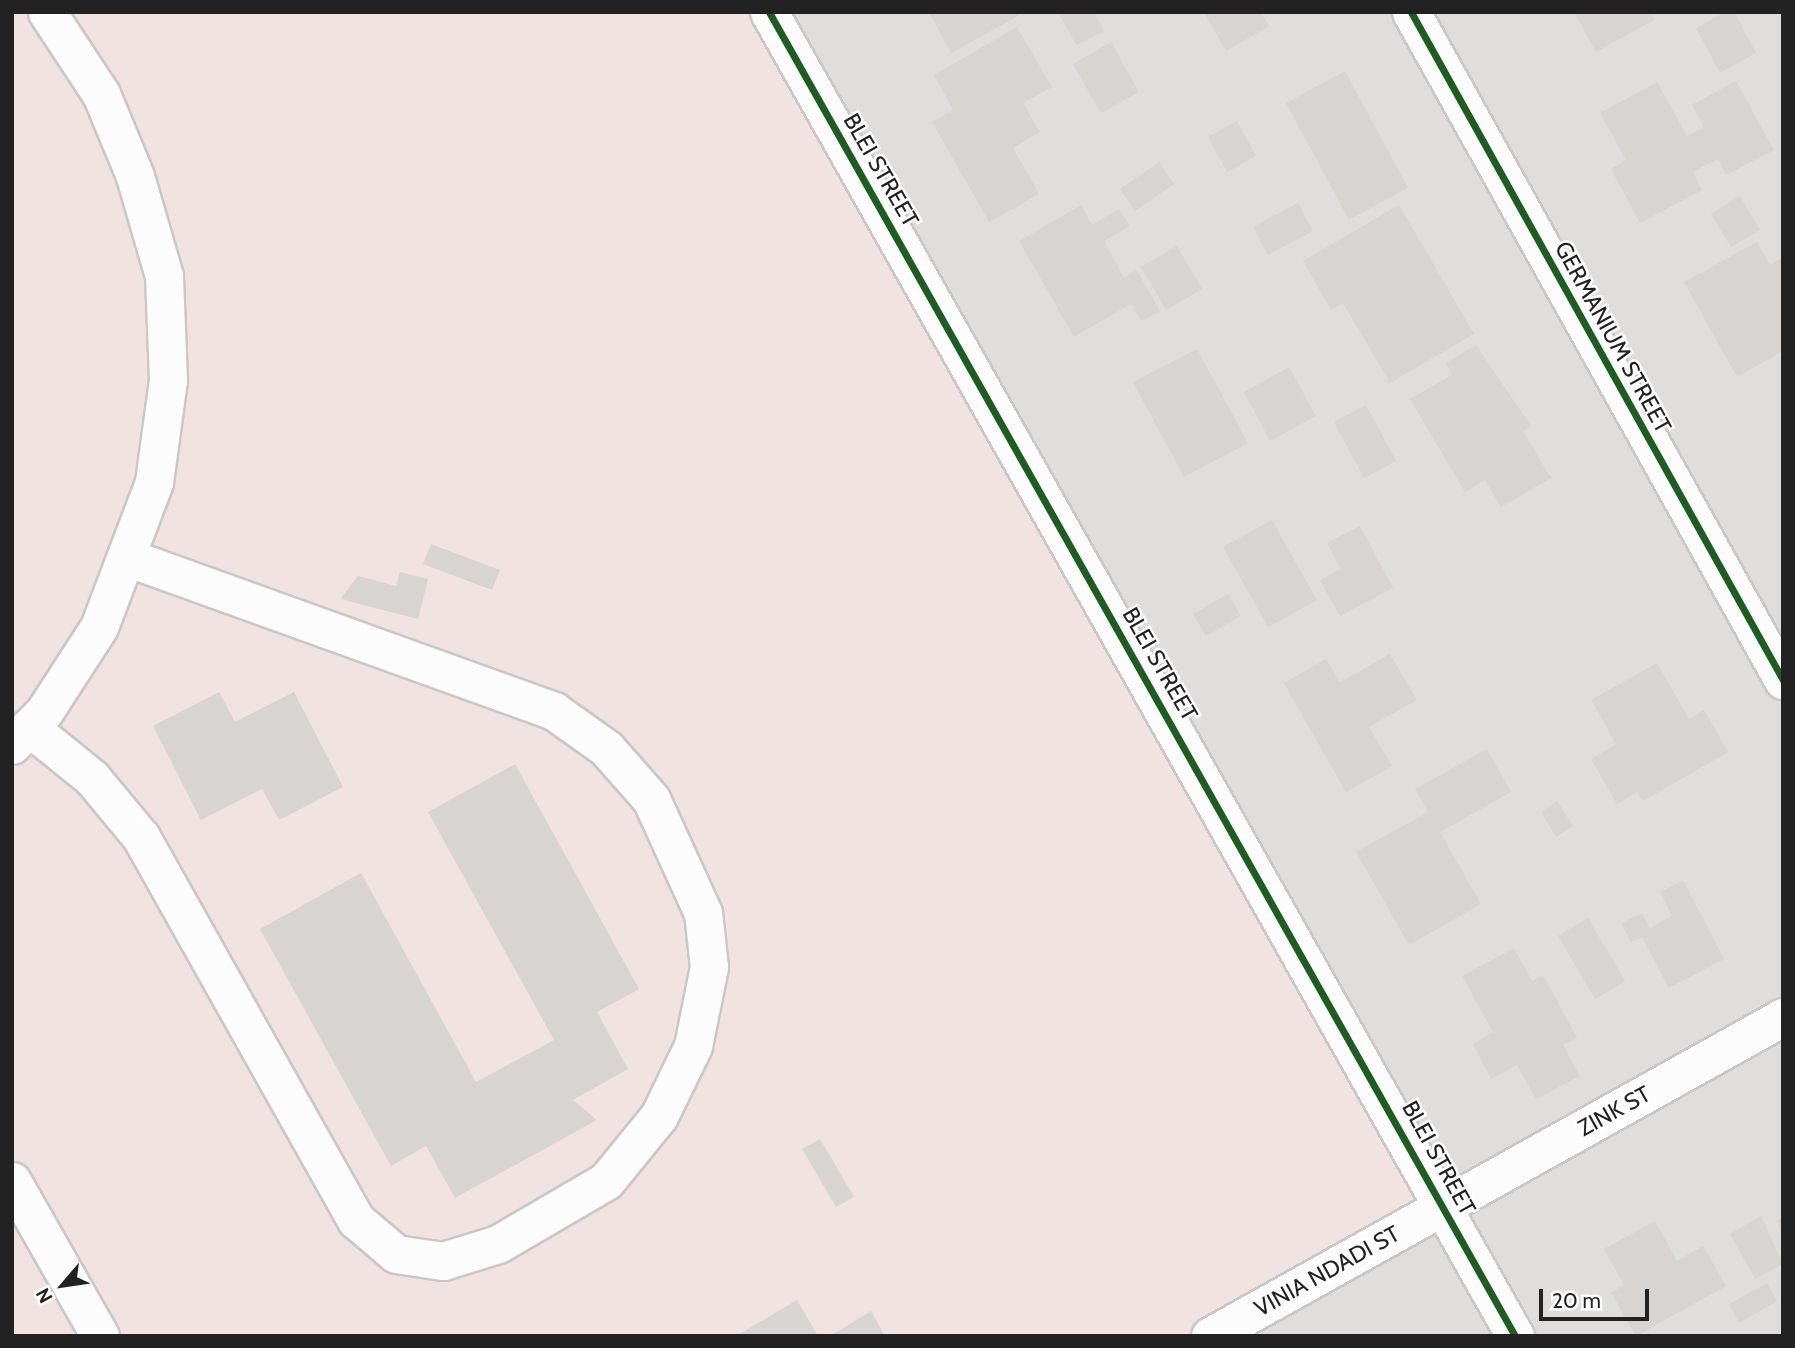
<!DOCTYPE html>
<html>
<head>
<meta charset="utf-8">
<style>
  body { margin:0 }
  #map { position:relative; width:1795px; height:1348px; overflow:hidden; background:#f0eeeb; font-family:Cabin,sans-serif }
  div>[style] { position:absolute }
  .residential>* { inset:0; background:#dfdedc }
  .commercial>* { inset:0; background:#f1e3e1 }
  .building>* { inset:0; background:#d7d4d2 }
  .roads { filter:drop-shadow(2px 0 #c9c8c7) drop-shadow(-2px 0 #c9c8c7) drop-shadow(0 2px #c9c8c7) drop-shadow(0 -2px #c9c8c7) }
  .minor>* { height:37px; margin:-18.5px; padding:0 18.5px; transform-origin:18.5px; border-radius:18.5px; background:#fdfcfc }
  .cycleway>* { height:7px; margin:-3.5px; padding:0 3.5px; transform-origin:3.5px; border-radius:3.5px; background:#1b5e20 }
  span { translate:-50% -50%; white-space:nowrap; text-align:center; line-height:1.15; -webkit-text-stroke:5px #fff; paint-order:stroke }
  .street-label { font-size:23px; color:#222 }
  .frame { position:absolute; inset:0; border:14px solid #222; pointer-events:none }
  .north { position:absolute; left:28px; top:1250px; width:70px; height:70px; -webkit-text-stroke:5px #fff; paint-order:stroke; rotate:241deg; font-size:19px; font-weight:700; line-height:28px; text-align:center; color:#222 }
  .north::after { content:''; display:block; margin:auto; width:24px; height:32px; background:#222; clip-path:polygon(50% 0,100% 100%,50% 72%,0 100%) }
  .scale { position:absolute; left:1539px; top:1289px; width:110px; height:32px; box-sizing:border-box; border:4px solid #222; border-top:0; padding-left:9px; font-size:21px; line-height:24px; white-space:nowrap; color:#222; -webkit-text-stroke:5px #fff; paint-order:stroke }
</style>
</head>
<body>
<div id="map">
  <div class="residential">
    <div style="clip-path:polygon(784px 12px,1783px 12px,1783px 1336px,1210px 1336px)"></div>
  </div>
  <div class="commercial">
    <div style="clip-path:polygon(12px 12px,769px 12px,1444px 1206px,1210px 1336px,12px 1336px)"></div>
  </div>
  <div class="building">
    <div style="clip-path:polygon(929px 12px,1016px 12px,1018px 16px,951px 53px)"></div>
    <div style="clip-path:polygon(1058px 12px,1094px 12px,1104px 31px,1076px 45px)"></div>
    <div style="clip-path:polygon(1204px 12px,1261px 12px,1269px 26px,1226px 51px)"></div>
    <div style="clip-path:polygon(1574px 12px,1650px 12px,1654px 20px,1596px 52px)"></div>
    <div style="clip-path:polygon(1725px 12px,1734px 12px,1756px 53px,1720px 73px,1696px 28px)"></div>
    <div style="clip-path:polygon(1017px 27px,1052px 87px,1023px 103px,1040px 132px,1013px 148px,1039px 194px,989px 222px,932px 122px,953px 110px,934px 75px)"></div>
    <div style="clip-path:polygon(1111px 42px,1139px 92px,1101px 113px,1073px 64px)"></div>
    <div style="clip-path:polygon(1345px 71px,1408px 188px,1349px 220px,1286px 103px)"></div>
    <div style="clip-path:polygon(1736px 81px,1774px 150px,1726px 175px,1718px 159px,1693px 172px,1702px 190px,1640px 223px,1611px 169px,1626px 160px,1600px 113px,1657px 82px,1687px 136px,1704px 127px,1692px 105px)"></div>
    <div style="clip-path:polygon(1237px 121px,1256px 156px,1227px 172px,1208px 137px)"></div>
    <div style="clip-path:polygon(1159px 162px,1174px 184px,1135px 211px,1120px 189px)"></div>
    <div style="clip-path:polygon(1740px 196px,1760px 230px,1731px 247px,1711px 214px)"></div>
    <div style="clip-path:polygon(1298px 203px,1313px 231px,1268px 255px,1253px 227px)"></div>
    <div style="clip-path:polygon(1081px 205px,1092px 225px,1119px 209px,1130px 226px,1104px 241px,1124px 278px,1137px 270px,1160px 311px,1141px 321px,1131px 304px,1074px 337px,1019px 241px)"></div>
    <div style="clip-path:polygon(1399px 205px,1474px 334px,1390px 383px,1343px 303px,1331px 310px,1303px 261px)"></div>
    <div style="clip-path:polygon(1757px 242px,1770px 265px,1783px 257px,1783px 351px,1737px 377px,1684px 282px)"></div>
    <div style="clip-path:polygon(1177px 246px,1202px 289px,1166px 310px,1141px 267px)"></div>
    <div style="clip-path:polygon(1476px 345px,1531px 426px,1523px 431px,1551px 478px,1501px 507px,1485px 480px,1465px 492px,1410px 399px,1452px 375px,1446px 363px)"></div>
    <div style="clip-path:polygon(1197px 349px,1248px 443px,1184px 477px,1133px 382px)"></div>
    <div style="clip-path:polygon(1289px 367px,1316px 416px,1270px 441px,1244px 392px)"></div>
    <div style="clip-path:polygon(1366px 405px,1396px 461px,1364px 478px,1334px 422px)"></div>
    <div style="clip-path:polygon(1272px 520px,1317px 600px,1268px 627px,1223px 547px)"></div>
    <div style="clip-path:polygon(1360px 526px,1393px 588px,1340px 616px,1320px 580px,1341px 569px,1327px 543px)"></div>
    <div style="clip-path:polygon(431px 544px,500px 570px,492px 590px,423px 564px)"></div>
    <div style="clip-path:polygon(400px 572px,428px 579px,418px 619px,340px 599px,358px 576px,396px 586px)"></div>
    <div style="clip-path:polygon(1228px 594px,1241px 616px,1206px 636px,1193px 614px)"></div>
    <div style="clip-path:polygon(1390px 654px,1417px 700px,1369px 727px,1392px 766px,1346px 792px,1284px 683px,1326px 659px,1340px 682px)"></div>
    <div style="clip-path:polygon(1657px 663px,1689px 719px,1704px 710px,1728px 752px,1643px 801px,1637px 792px,1617px 804px,1591px 759px,1616px 744px,1591px 700px)"></div>
    <div style="clip-path:polygon(219px 692px,235px 722px,294px 692px,343px 787px,279px 820px,262px 789px,201px 820px,153px 726px)"></div>
    <div style="clip-path:polygon(1487px 749px,1511px 792px,1440px 832px,1481px 904px,1409px 945px,1356px 852px,1428px 812px,1415px 789px)"></div>
    <div style="clip-path:polygon(515px 764px,639px 989px,597px 1012px,628px 1069px,573px 1100px,597px 1120px,455px 1198px,426px 1146px,391px 1166px,260px 929px,361px 873px,476px 1082px,554px 1040px,428px 812px)"></div>
    <div style="clip-path:polygon(1557px 801px,1573px 826px,1556px 837px,1541px 812px)"></div>
    <div style="clip-path:polygon(1683px 880px,1724px 959px,1669px 988px,1642px 937px,1631px 942px,1621px 923px,1642px 913px,1650px 928px,1672px 916px,1660px 892px)"></div>
    <div style="clip-path:polygon(1588px 918px,1625px 981px,1595px 999px,1558px 936px)"></div>
    <div style="clip-path:polygon(1514px 948px,1532px 981px,1543px 975px,1577px 1038px,1563px 1045px,1580px 1076px,1536px 1099px,1517px 1065px,1491px 1079px,1473px 1044px,1493px 1032px,1462px 976px)"></div>
    <div style="clip-path:polygon(820px 1139px,854px 1197px,836px 1207px,802px 1149px)"></div>
    <div style="clip-path:polygon(1761px 1216px,1783px 1264px,1755px 1279px,1730px 1234px)"></div>
    <div style="clip-path:polygon(1783px 1217px,1783px 1234px,1776px 1221px)"></div>
    <div style="clip-path:polygon(1655px 1221px,1677px 1261px,1703px 1246px,1726px 1286px,1636px 1336px,1611px 1293px,1624px 1285px,1604px 1249px)"></div>
    <div style="clip-path:polygon(1767px 1283px,1777px 1301px,1739px 1323px,1729px 1304px)"></div>
    <div style="clip-path:polygon(797px 1300px,818px 1336px,736px 1336px)"></div>
    <div style="clip-path:polygon(871px 1311px,885px 1336px,830px 1336px)"></div>
  </div>
  <div class="roads">
    <div class="minor">
      <div style="left:769px;top:12px;width:1520px;rotate:60.6deg"></div>
      <div style="left:1411px;top:12px;width:765px;rotate:60.89deg"></div>
      <div style="left:29px;top:727px;width:81px;rotate:39deg"></div>
      <div style="left:92px;top:778px;width:77px;rotate:50.3deg"></div>
      <div style="left:141px;top:837px;width:439px;rotate:60.7deg"></div>
      <div style="left:356px;top:1220px;width:52px;rotate:40.4deg"></div>
      <div style="left:396px;top:1254px;width:48px;rotate:8.5deg"></div>
      <div style="left:443px;top:1261px;width:58px;rotate:-17.2deg"></div>
      <div style="left:498px;top:1244px;width:125px;rotate:-30.3deg"></div>
      <div style="left:606px;top:1181px;width:84px;rotate:-50.8deg"></div>
      <div style="left:659px;top:1116px;width:78px;rotate:-64.1deg"></div>
      <div style="left:693px;top:1046px;width:81px;rotate:-78.6deg"></div>
      <div style="left:709px;top:967px;width:54px;rotate:-96.3deg"></div>
      <div style="left:703px;top:913px;width:125px;rotate:-114.5deg"></div>
      <div style="left:651px;top:799px;width:68px;rotate:-131.4deg"></div>
      <div style="left:606px;top:748px;width:64px;rotate:-144.6deg"></div>
      <div style="left:554px;top:711px;width:455px;rotate:-160.2deg"></div>
      <div style="left:12px;top:745px;width:46px;rotate:-45.9deg"></div>
      <div style="left:44px;top:712px;width:101px;rotate:-57.1deg"></div>
      <div style="left:99px;top:627px;width:155px;rotate:-69.2deg"></div>
      <div style="left:154px;top:482px;width:103px;rotate:-82.2deg"></div>
      <div style="left:168px;top:380px;width:104px;rotate:-92.2deg"></div>
      <div style="left:164px;top:276px;width:104px;rotate:-106.2deg"></div>
      <div style="left:135px;top:176px;width:89px;rotate:-112.5deg"></div>
      <div style="left:101px;top:94px;width:98px;rotate:-123.4deg"></div>
      <div style="left:12px;top:1181px;width:178px;rotate:60.4deg"></div>
      <div style="left:1210px;top:1336px;width:656px;rotate:-29.11deg"></div>
    </div>
  </div>
  <div class="cycleway">
    <div style="left:769px;top:12px;width:1520px;rotate:60.6deg"></div>
    <div style="left:1411px;top:12px;width:765px;rotate:60.89deg"></div>
  </div>
  <div class="street-label">
    <span style="left:881px;top:170px;rotate:60deg">BLEI STREET</span>
    <span style="left:1613px;top:337px;rotate:61deg">GERMANIUM STREET</span>
    <span style="left:1160px;top:664px;rotate:60deg">BLEI STREET</span>
    <span style="left:1614px;top:1111px;rotate:-29deg">ZINK ST</span>
    <span style="left:1439px;top:1158px;rotate:61deg">BLEI STREET</span>
    <span style="left:1327px;top:1271px;rotate:-29deg">VINIA NDADI ST</span>
  </div>
  <div class="frame"></div>
  <div class="north">N</div>
  <div class="scale">20 m</div>
</div>
</body>
</html>
